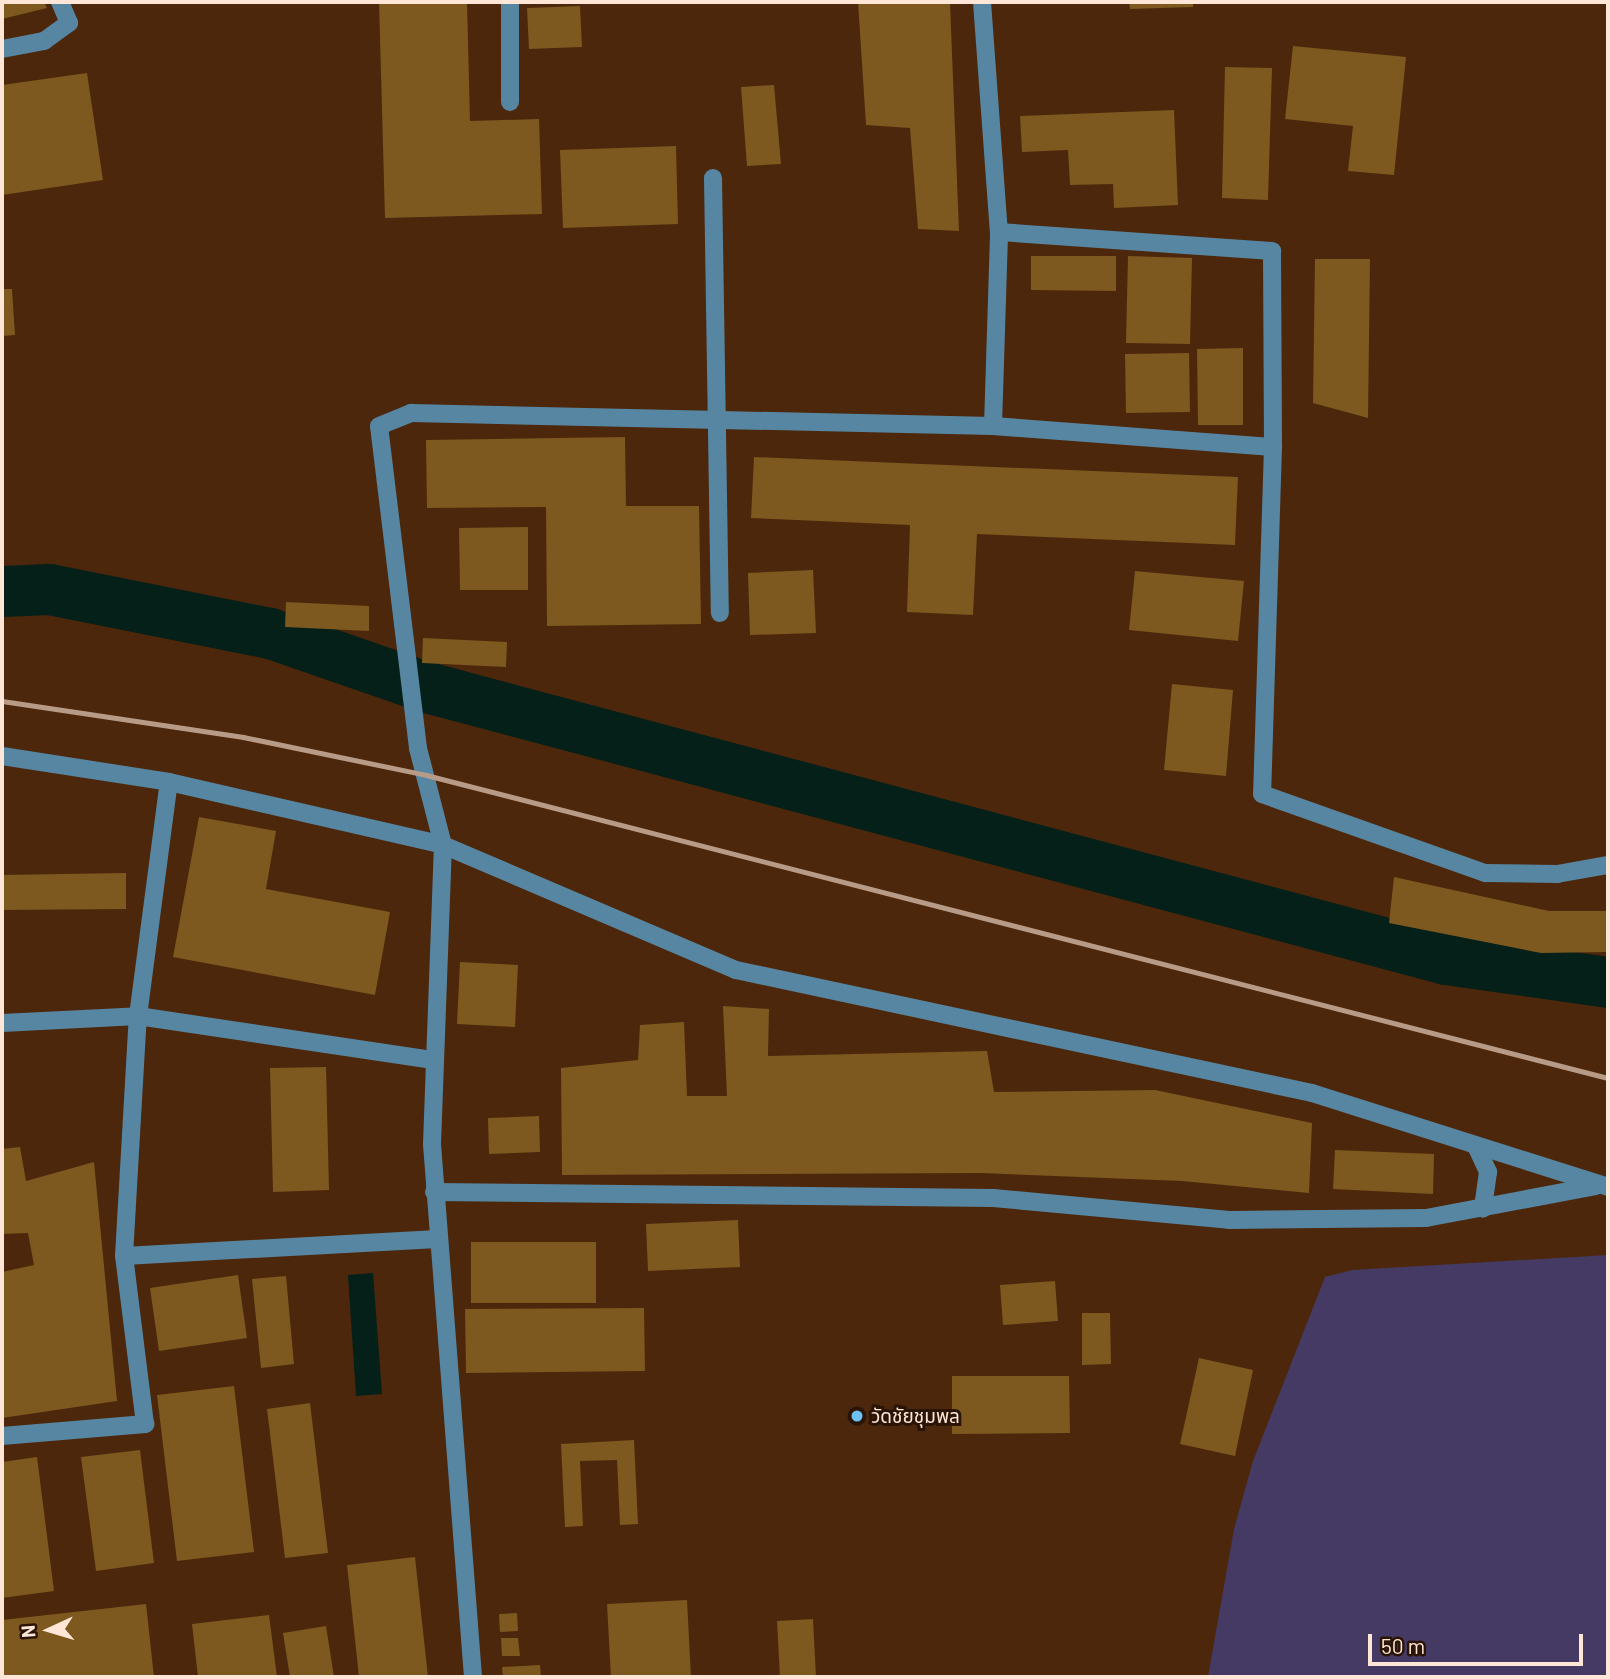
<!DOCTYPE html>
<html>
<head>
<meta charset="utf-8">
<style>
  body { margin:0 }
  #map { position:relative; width:1610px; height:1679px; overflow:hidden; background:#4c270b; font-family:Barlow,"Noto Sans Thai",sans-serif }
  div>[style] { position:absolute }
  .green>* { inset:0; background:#453a63 }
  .water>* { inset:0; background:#052019 }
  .river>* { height:51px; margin:-25.5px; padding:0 25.5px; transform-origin:25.5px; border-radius:25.5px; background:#052019 }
  .building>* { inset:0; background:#7d581f }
  .minor>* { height:18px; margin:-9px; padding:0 9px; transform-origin:9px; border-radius:9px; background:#5786a2 }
  .rail>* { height:5px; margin:-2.5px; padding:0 2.5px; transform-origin:2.5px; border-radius:2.5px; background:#b89b87 }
  .dots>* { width:19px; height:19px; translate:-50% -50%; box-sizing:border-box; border:4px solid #291405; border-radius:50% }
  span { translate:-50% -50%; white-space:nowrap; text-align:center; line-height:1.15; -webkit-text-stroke:6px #291405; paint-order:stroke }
  .poi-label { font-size:19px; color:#ffe6d7 }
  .left { translate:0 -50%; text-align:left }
  .frame { position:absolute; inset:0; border:4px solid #ffe6d7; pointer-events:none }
  .north { position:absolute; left:14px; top:1595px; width:70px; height:70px; -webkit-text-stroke:5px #291405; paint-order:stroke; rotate:266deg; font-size:19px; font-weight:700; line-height:28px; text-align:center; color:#ffe6d7 }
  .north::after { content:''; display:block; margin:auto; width:24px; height:32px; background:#ffe6d7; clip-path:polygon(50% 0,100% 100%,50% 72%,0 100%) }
  .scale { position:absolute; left:1368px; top:1634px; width:215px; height:32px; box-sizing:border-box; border:4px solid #ffe6d7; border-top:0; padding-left:9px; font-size:21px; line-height:24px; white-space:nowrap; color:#ffe6d7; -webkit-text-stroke:5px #291405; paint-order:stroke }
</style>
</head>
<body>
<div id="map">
  <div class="green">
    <div style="clip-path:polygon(1608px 1255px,1608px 1677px,1208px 1677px,1234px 1529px,1253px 1461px,1325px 1277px,1352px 1270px)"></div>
  </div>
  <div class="water">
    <div style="clip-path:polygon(373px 1273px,382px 1394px,356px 1396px,348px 1275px)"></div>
  </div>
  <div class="river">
    <div style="left:2px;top:591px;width:47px;rotate:-2.4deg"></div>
    <div style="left:49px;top:589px;width:225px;rotate:11.3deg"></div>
    <div style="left:270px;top:633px;width:162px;rotate:19.1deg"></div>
    <div style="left:423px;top:686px;width:1059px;rotate:14.94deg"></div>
    <div style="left:1446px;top:959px;width:164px;rotate:8.1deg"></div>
  </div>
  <div class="building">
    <div style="clip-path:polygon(2px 2px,44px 2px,47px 8px,2px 19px)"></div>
    <div style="clip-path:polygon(379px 2px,467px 2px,470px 121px,539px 119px,542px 214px,385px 218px)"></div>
    <div style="clip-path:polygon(858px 2px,950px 2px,959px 231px,918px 229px,910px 128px,866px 125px)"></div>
    <div style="clip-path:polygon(1129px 2px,1193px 2px,1193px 7px,1130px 9px)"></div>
    <div style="clip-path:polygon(580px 6px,582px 47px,529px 49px,527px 8px)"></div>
    <div style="clip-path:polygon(1293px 46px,1406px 57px,1394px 175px,1348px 171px,1353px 126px,1285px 119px)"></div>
    <div style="clip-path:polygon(1225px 67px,1272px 68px,1268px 200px,1222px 198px)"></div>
    <div style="clip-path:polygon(87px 73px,103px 180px,2px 195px,2px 85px)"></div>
    <div style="clip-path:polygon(774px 85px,781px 164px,747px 166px,741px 87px)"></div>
    <div style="clip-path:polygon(1174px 110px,1178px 205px,1114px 208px,1113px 184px,1070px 185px,1068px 150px,1022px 152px,1020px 116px)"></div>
    <div style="clip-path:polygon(676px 146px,678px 224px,563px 228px,560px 150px)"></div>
    <div style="clip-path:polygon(1031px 256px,1116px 256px,1116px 291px,1031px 290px)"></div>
    <div style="clip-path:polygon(1128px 256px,1192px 258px,1190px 344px,1126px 343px)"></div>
    <div style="clip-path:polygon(1315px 259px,1370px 259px,1368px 418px,1313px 403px)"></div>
    <div style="clip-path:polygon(2px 289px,12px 289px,15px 335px,2px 336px)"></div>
    <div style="clip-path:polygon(1243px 348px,1243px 425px,1198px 425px,1197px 349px)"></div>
    <div style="clip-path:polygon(1189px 353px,1190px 412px,1126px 413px,1125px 354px)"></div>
    <div style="clip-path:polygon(625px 437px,626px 506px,699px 506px,701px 624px,547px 626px,546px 507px,427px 508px,426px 440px)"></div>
    <div style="clip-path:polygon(754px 457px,1238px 477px,1235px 545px,977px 534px,973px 615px,907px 612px,910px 525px,751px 518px)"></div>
    <div style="clip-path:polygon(528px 527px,528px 590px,460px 590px,459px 528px)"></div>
    <div style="clip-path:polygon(813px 570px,816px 633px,750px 635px,748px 573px)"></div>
    <div style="clip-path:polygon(1135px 571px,1244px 581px,1238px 641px,1129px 630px)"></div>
    <div style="clip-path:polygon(286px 602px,369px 606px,369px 631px,285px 627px)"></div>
    <div style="clip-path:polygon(423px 638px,507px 642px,506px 667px,422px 663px)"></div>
    <div style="clip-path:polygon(1172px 684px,1233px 690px,1226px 776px,1164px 770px)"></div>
    <div style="clip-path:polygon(199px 817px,276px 831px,266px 889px,390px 912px,375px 995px,173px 957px)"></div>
    <div style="clip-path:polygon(126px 873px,126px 909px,2px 910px,2px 875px)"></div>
    <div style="clip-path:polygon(1394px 877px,1549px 911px,1608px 911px,1608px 952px,1541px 953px,1389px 923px)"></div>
    <div style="clip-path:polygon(460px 962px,518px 965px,515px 1027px,457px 1024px)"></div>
    <div style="clip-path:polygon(723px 1006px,769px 1009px,768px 1056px,987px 1051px,994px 1092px,1155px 1090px,1312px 1123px,1309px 1193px,1182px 1181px,981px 1173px,562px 1175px,561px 1068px,638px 1060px,640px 1025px,684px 1022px,687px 1096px,727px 1096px)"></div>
    <div style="clip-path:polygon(326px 1067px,329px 1190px,273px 1192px,270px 1068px)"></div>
    <div style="clip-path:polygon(539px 1116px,540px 1152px,489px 1154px,488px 1118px)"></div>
    <div style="clip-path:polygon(20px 1147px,26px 1181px,94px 1162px,117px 1401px,2px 1418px,2px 1272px,34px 1265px,28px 1233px,2px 1234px,2px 1149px)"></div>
    <div style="clip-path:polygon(1335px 1150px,1434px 1154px,1433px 1194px,1333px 1189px)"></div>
    <div style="clip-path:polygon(738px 1220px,740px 1267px,648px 1271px,646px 1224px)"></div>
    <div style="clip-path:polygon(471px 1242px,596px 1242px,596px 1303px,471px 1303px)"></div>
    <div style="clip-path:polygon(238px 1275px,247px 1338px,159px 1351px,150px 1288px)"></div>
    <div style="clip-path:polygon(286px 1276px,294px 1364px,261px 1368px,252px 1279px)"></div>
    <div style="clip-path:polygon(1055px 1281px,1058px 1321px,1003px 1325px,1000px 1285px)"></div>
    <div style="clip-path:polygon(644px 1308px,645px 1371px,466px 1373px,465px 1309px)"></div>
    <div style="clip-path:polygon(1082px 1313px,1110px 1313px,1111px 1364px,1082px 1365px)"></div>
    <div style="clip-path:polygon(1199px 1358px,1253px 1370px,1235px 1456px,1180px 1444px)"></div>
    <div style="clip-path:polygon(952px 1376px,1069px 1376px,1070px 1433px,952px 1434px)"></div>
    <div style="clip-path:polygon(234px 1386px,254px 1552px,177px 1561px,157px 1395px)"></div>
    <div style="clip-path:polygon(310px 1403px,328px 1553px,285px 1558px,267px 1409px)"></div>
    <div style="clip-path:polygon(634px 1440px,638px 1524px,620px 1525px,617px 1460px,580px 1461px,583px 1526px,565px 1527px,561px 1444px)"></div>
    <div style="clip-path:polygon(140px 1450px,154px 1563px,96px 1571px,81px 1457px)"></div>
    <div style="clip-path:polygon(37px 1457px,54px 1591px,2px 1598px,2px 1462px)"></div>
    <div style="clip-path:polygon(415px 1557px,428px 1677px,359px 1677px,347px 1565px)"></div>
    <div style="clip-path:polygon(687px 1600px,691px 1677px,611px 1677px,607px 1604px)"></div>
    <div style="clip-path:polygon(146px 1604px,154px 1677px,2px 1677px,2px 1620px)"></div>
    <div style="clip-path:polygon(517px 1613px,518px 1631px,500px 1632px,499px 1614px)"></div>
    <div style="clip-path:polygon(269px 1615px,277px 1677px,198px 1677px,192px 1624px)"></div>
    <div style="clip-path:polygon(813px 1619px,816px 1677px,780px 1677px,777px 1621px)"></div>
    <div style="clip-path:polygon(326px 1626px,334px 1677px,290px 1677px,283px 1633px)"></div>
    <div style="clip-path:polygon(501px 1638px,518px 1638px,520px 1656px,502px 1656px)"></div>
    <div style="clip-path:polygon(540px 1665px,541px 1677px,503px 1677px,502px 1667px)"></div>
  </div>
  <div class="minor">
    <div style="left:982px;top:2px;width:231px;rotate:85.8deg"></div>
    <div style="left:2px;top:49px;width:43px;rotate:-10.8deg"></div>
    <div style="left:44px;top:41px;width:31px;rotate:-36deg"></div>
    <div style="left:69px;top:23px;width:23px;rotate:-113deg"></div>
    <div style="left:510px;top:102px;width:100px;rotate:-90deg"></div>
    <div style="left:713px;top:178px;width:435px;rotate:89.1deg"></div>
    <div style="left:993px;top:426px;width:281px;rotate:4.3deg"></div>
    <div style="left:2px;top:756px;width:169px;rotate:8.8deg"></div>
    <div style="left:2px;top:1023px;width:136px;rotate:-2.9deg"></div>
    <div style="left:138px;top:1016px;width:236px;rotate:-82.5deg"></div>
    <div style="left:169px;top:782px;width:281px;rotate:12.9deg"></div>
    <div style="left:443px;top:845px;width:319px;rotate:23.1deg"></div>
    <div style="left:736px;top:970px;width:589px;rotate:12.05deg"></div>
    <div style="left:1312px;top:1093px;width:311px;rotate:17.6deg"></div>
    <div style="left:1476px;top:1146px;width:29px;rotate:65deg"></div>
    <div style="left:1488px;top:1172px;width:37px;rotate:98deg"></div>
    <div style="left:434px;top:1192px;width:559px;rotate:0.61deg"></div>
    <div style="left:993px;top:1198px;width:237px;rotate:5.3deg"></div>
    <div style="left:1229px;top:1220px;width:197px;rotate:-0.6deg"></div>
    <div style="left:1426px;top:1218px;width:172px;rotate:-10.7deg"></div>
    <div style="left:124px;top:1256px;width:314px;rotate:-3.1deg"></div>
    <div style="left:2px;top:1436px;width:144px;rotate:-4.8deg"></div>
    <div style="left:145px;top:1424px;width:169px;rotate:-97.1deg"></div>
    <div style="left:124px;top:1256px;width:240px;rotate:-86.7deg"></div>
    <div style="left:138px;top:1016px;width:297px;rotate:8.5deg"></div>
    <div style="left:473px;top:1677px;width:535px;rotate:-94.4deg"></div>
    <div style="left:432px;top:1144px;width:299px;rotate:-87.9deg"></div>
    <div style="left:443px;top:845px;width:100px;rotate:-104.5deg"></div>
    <div style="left:418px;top:748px;width:324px;rotate:-96.9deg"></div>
    <div style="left:379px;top:426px;width:35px;rotate:-22deg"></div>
    <div style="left:411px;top:413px;width:582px;rotate:1.28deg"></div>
    <div style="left:993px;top:426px;width:194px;rotate:-88.2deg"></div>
    <div style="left:999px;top:232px;width:274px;rotate:4deg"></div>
    <div style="left:1272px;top:251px;width:196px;rotate:89.7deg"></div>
    <div style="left:1273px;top:447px;width:347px;rotate:91.8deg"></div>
    <div style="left:1262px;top:794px;width:237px;rotate:19.5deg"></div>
    <div style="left:1485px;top:873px;width:72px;rotate:0.8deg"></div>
    <div style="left:1557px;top:874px;width:52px;rotate:-10deg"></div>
  </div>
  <div class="rail">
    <div style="left:2px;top:701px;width:244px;rotate:8.5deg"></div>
    <div style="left:243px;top:737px;width:187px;rotate:11.7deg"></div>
    <div style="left:426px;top:775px;width:1220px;rotate:14.38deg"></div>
  </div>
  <div class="dots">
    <div style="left:857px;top:1416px;background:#6dc2f3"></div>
  </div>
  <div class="poi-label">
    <span class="left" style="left:871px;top:1416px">วัดชัยชุมพล</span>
  </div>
  <div class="frame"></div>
  <div class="north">N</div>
  <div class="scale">50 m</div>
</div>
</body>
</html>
